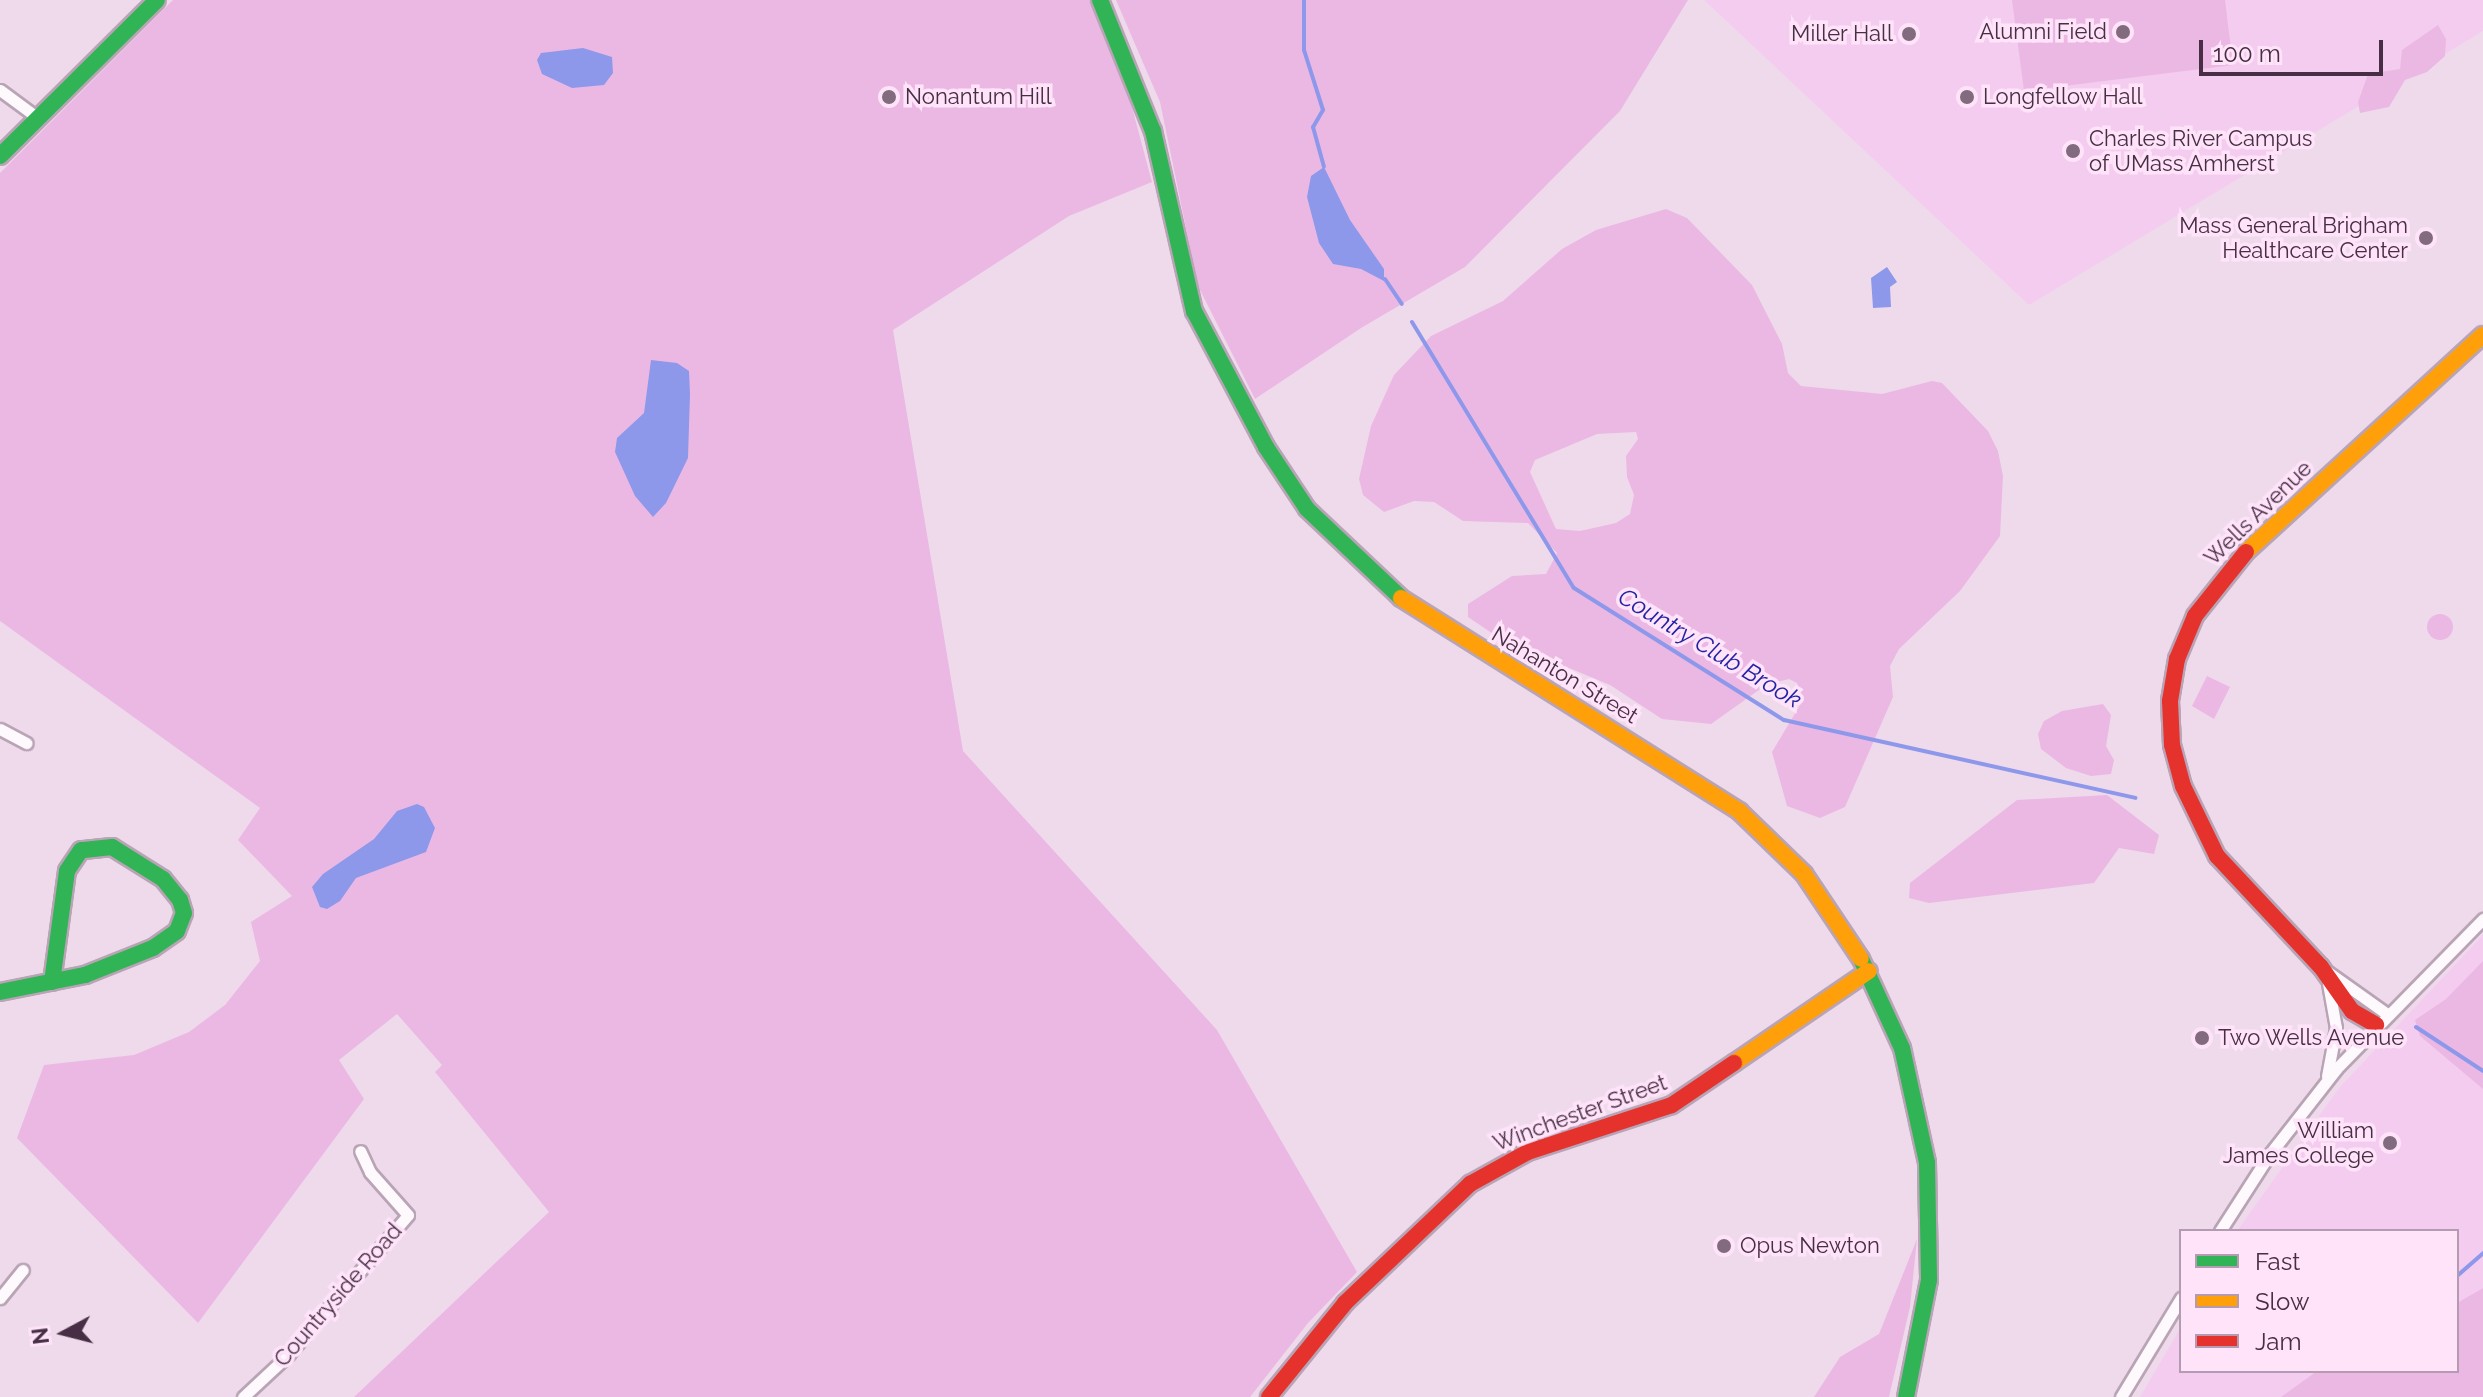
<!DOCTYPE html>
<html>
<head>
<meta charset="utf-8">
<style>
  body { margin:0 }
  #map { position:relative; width:2483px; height:1397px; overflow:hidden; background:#efdaec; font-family:Raleway,sans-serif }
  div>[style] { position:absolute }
  .built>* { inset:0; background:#f4ccef }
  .green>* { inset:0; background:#ebb8e4 }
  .round { border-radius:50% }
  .water>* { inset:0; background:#8d98eb }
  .stream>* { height:4px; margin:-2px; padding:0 2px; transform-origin:2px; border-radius:2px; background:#8d98eb }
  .roads { filter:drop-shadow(2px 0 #b9a4b6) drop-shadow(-2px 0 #b9a4b6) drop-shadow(0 2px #b9a4b6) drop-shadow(0 -2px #b9a4b6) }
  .street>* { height:11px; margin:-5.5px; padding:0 5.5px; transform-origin:5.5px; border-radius:5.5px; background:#fdf9fc }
  .fast>* { height:16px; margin:-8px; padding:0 8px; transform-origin:8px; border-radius:8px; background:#30b455 }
  .slow>* { height:16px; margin:-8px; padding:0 8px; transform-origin:8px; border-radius:8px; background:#ff9f0a }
  .jam>* { height:16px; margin:-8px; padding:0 8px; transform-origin:8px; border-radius:8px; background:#e5322d }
  .dots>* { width:22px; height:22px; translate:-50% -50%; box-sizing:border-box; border:4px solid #fee3f9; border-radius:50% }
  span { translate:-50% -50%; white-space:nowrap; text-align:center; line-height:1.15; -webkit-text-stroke:7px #fee3f9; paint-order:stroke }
  .poi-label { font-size:22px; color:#472e44 }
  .right { translate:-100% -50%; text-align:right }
  .left { translate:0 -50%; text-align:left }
  .street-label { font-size:22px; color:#472e44 }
  .water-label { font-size:24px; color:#2223a4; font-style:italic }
  .legend { position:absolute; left:2179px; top:1229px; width:280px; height:144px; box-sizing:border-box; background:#fee3f9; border:2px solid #b59bb1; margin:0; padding:10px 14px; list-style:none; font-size:24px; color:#472e44 }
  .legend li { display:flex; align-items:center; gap:16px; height:40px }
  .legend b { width:40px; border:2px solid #b59bb1 }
  .north { position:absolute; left:24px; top:1293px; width:80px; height:80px; -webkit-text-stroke:6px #fee3f9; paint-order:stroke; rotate:263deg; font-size:22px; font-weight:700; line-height:32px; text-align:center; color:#472e44 }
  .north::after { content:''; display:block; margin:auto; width:28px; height:36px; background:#472e44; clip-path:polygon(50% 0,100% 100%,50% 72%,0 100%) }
  .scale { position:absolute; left:2199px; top:40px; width:184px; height:36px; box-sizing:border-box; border:4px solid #472e44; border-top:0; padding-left:10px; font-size:24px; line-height:28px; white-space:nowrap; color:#472e44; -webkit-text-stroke:6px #fee3f9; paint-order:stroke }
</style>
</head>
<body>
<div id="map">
  <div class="built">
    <div style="clip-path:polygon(1704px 0,2483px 0,2483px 31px,2029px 305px)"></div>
    <div style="clip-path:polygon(2483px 935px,2483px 1288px,2457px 1303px,2457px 1231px,2237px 1231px,2339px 1088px)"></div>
    <div style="clip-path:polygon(2181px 1327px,2181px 1371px,2339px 1371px,2294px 1397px,2140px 1397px)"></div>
  </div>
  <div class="green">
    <div style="clip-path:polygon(173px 0,1089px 0,1130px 100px,1152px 182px,1069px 216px,893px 330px,963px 751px,1217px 1030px,1357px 1272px,1308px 1323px,1250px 1397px,354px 1397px,549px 1212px,435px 1072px,442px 1065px,397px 1014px,339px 1060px,364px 1099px,198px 1323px,17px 1138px,44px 1065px,134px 1055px,189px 1032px,225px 1005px,260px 961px,251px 922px,292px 896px,238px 840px,260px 808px,0 621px,0 173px)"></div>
    <div style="clip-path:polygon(1116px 0,1688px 0,1620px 111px,1465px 267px,1361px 328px,1255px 399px,1198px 286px,1160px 102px)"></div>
    <div style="clip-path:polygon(2012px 0,2225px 0,2233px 65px,2024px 91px)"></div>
    <div style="clip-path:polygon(2438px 25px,2446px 39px,2445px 56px,2427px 72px,2405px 80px,2389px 107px,2360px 113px,2358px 102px,2368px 74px,2400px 69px,2402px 50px)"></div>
    <div style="clip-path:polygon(evenodd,1666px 209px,1687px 218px,1752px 285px,1782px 344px,1788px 373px,1801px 386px,1882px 394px,1932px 381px,1942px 383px,1988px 431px,1998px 451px,2003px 476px,2000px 536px,1960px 591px,1899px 649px,1890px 666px,1893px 697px,1845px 807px,1820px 818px,1787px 806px,1772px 752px,1803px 700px,1797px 683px,1789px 679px,1766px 685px,1711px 724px,1662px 719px,1610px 685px,1502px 640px,1468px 617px,1468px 604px,1512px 576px,1546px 574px,1557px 553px,1528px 523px,1463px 521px,1434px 502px,1414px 501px,1384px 512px,1363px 495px,1359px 479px,1371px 426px,1394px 375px,1431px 336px,1503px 301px,1562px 249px,1596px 230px,1666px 209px,1636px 432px,1638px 439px,1626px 456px,1627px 477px,1634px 495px,1630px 514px,1616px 523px,1580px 531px,1556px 529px,1530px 472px,1535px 460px,1597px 434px,1636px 432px)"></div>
    <div class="round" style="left:2427px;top:614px;width:26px;height:26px"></div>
    <div style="clip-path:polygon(2207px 676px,2230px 687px,2214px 719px,2192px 706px)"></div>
    <div style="clip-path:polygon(2103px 704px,2111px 715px,2106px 746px,2114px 760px,2111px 774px,2091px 776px,2066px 768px,2041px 749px,2038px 734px,2044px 721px,2062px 711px)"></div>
    <div style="clip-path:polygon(2107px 795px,2159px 835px,2154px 854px,2119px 848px,2094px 883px,1929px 903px,1909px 898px,1910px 883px,2017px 800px)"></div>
    <div style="clip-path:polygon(2483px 961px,2483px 1089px,2420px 1036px,2415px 1020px,2446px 999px)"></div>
    <div style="clip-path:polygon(1917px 1239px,1910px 1307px,1889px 1397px,1814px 1397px,1840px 1357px,1879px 1334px)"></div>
    <div style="clip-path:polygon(2483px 1288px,2483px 1397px,2281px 1397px,2317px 1371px,2457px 1371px,2457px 1303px)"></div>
  </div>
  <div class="water">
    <div style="clip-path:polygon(583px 48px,612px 57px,613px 73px,604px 85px,572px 88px,542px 74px,537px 60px,541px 53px)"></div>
    <div style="clip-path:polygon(1324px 167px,1350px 220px,1384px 269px,1384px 281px,1361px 269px,1333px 264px,1319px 243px,1307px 197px,1311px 176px)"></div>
    <div style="clip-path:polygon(1887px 267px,1897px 282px,1890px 287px,1891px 307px,1873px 308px,1871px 278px)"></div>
    <div style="clip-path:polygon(651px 360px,677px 363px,689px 371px,690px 394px,688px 458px,666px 503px,653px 517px,635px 496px,615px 452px,617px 438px,644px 413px)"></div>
    <div style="clip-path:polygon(417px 804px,424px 807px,435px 828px,426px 852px,356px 878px,340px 901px,327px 909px,320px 907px,312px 887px,323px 874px,374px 839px,397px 811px)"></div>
  </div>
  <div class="stream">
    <div style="left:1304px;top:0;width:50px;rotate:90deg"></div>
    <div style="left:1304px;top:50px;width:63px;rotate:72.4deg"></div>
    <div style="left:1323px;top:110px;width:20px;rotate:120deg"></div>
    <div style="left:1313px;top:127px;width:41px;rotate:74.6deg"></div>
    <div style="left:1385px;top:279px;width:30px;rotate:56deg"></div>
    <div style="left:1412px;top:322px;width:311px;rotate:58.7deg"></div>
    <div style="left:1574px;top:588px;width:248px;rotate:32.2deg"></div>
    <div style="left:1784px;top:720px;width:360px;rotate:12.5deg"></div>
    <div style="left:2416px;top:1027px;width:80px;rotate:33.3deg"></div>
    <div style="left:2457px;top:1276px;width:35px;rotate:-41deg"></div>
  </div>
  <div class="roads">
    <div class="street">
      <div style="left:0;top:90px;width:47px;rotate:36.4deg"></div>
      <div style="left:0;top:729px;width:30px;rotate:28deg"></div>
      <div style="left:2328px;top:972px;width:72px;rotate:35.4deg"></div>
      <div style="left:2327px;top:1076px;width:49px;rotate:-79.4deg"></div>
      <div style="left:2336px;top:1028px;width:46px;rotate:-100.1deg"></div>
      <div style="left:2220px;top:1231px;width:90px;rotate:-57.2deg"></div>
      <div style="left:2269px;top:1155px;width:110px;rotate:-52deg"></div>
      <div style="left:2337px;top:1068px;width:209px;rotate:-45.6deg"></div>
      <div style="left:0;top:1298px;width:36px;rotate:-51deg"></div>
      <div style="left:243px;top:1397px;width:62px;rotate:-43deg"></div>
      <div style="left:288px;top:1355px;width:184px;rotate:-49.4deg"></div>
      <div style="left:408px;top:1215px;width:57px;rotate:-131.5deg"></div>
      <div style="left:370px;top:1172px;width:23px;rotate:-115deg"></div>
      <div style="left:2121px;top:1397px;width:116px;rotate:-58.8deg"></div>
    </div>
    <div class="fast">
      <div style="left:1100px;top:0;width:141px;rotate:68deg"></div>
      <div style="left:1153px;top:131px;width:185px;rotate:77.2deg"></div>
      <div style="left:1194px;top:311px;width:154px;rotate:62.1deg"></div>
      <div style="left:1266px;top:447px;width:74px;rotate:56.5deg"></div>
      <div style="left:1307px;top:509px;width:129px;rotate:43.4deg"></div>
      <div style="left:0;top:156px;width:221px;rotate:-44.8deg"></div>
      <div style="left:1861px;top:959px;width:98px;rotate:65.3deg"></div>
      <div style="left:1902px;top:1048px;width:118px;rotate:77.7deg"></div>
      <div style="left:1927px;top:1163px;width:117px;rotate:89deg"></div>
      <div style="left:1929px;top:1280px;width:119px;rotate:101.1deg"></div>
      <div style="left:0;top:992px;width:87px;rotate:-11.3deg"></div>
      <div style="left:85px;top:975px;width:73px;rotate:-21.7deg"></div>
      <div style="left:153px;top:948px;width:29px;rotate:-35deg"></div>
      <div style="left:177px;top:931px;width:19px;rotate:-69deg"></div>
      <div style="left:184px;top:913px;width:14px;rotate:-107deg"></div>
      <div style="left:180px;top:900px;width:27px;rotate:-129deg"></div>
      <div style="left:163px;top:879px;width:60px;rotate:-147.9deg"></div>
      <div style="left:112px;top:847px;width:31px;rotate:174deg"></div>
      <div style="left:81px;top:850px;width:25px;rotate:124deg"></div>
      <div style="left:67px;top:871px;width:112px;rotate:97.7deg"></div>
    </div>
    <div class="slow">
      <div style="left:2246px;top:552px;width:321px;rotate:-42.5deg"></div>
      <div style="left:1401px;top:598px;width:400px;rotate:32.2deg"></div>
      <div style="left:1739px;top:811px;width:91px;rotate:44.1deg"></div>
      <div style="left:1804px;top:874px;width:102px;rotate:56.2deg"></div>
      <div style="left:1734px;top:1063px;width:163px;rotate:-34.3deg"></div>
    </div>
    <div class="jam">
      <div style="left:2246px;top:552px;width:82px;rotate:128.6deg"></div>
      <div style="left:2195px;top:616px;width:47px;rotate:112.7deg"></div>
      <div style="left:2177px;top:659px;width:43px;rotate:99.5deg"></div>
      <div style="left:2170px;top:701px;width:44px;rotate:87.4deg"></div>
      <div style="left:2172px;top:745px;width:42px;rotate:75deg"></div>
      <div style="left:2183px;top:786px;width:78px;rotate:64.1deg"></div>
      <div style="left:2217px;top:856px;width:152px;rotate:46.9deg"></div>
      <div style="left:2321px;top:967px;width:54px;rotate:54.8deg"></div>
      <div style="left:2352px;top:1011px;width:28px;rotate:30deg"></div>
      <div style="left:1269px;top:1397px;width:121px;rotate:-51deg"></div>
      <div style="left:1345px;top:1303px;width:173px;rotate:-43.6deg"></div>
      <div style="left:1470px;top:1184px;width:66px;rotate:-28.9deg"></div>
      <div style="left:1528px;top:1152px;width:151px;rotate:-18.1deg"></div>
      <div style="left:1672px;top:1105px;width:75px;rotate:-34.1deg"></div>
    </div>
  </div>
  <div class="dots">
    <div style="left:2123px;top:32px;background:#826a7f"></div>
    <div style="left:1909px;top:34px;background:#826a7f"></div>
    <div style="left:889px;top:97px;background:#826a7f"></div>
    <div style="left:1967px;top:97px;background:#826a7f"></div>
    <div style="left:2073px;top:151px;background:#826a7f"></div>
    <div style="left:2426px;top:238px;background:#826a7f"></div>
    <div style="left:2202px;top:1038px;background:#826a7f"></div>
    <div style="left:2390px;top:1143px;background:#826a7f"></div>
    <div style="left:1724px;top:1246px;background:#826a7f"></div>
  </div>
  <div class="poi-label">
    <span class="right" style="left:2107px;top:32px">Alumni Field</span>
    <span class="right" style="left:1893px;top:34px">Miller Hall</span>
    <span class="left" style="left:905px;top:97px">Nonantum Hill</span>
    <span class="left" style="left:1983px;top:97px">Longfellow Hall</span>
    <span class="left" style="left:2089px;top:151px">Charles River Campus<br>of UMass Amherst</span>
    <span class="right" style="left:2408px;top:238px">Mass General Brigham<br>Healthcare Center</span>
    <span class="left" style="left:2218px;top:1038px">Two Wells Avenue</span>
    <span class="right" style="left:2374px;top:1143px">William<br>James College</span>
    <span class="left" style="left:1740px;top:1246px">Opus Newton</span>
  </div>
  <div class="street-label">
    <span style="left:2258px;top:513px;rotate:-44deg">Wells Avenue</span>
    <span style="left:1565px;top:675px;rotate:31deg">Nahanton Street</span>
    <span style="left:1580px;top:1113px;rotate:-20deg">Winchester Street</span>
    <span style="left:338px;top:1295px;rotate:-49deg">Countryside Road</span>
  </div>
  <div class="water-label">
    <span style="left:1710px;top:648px;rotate:31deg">Country Club Brook</span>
  </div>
  <ul class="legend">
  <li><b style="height:10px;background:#30b455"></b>Fast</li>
  <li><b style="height:10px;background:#ff9f0a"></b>Slow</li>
  <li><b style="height:10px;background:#e5322d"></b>Jam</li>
  </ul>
  <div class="north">N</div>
  <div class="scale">100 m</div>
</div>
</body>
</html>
